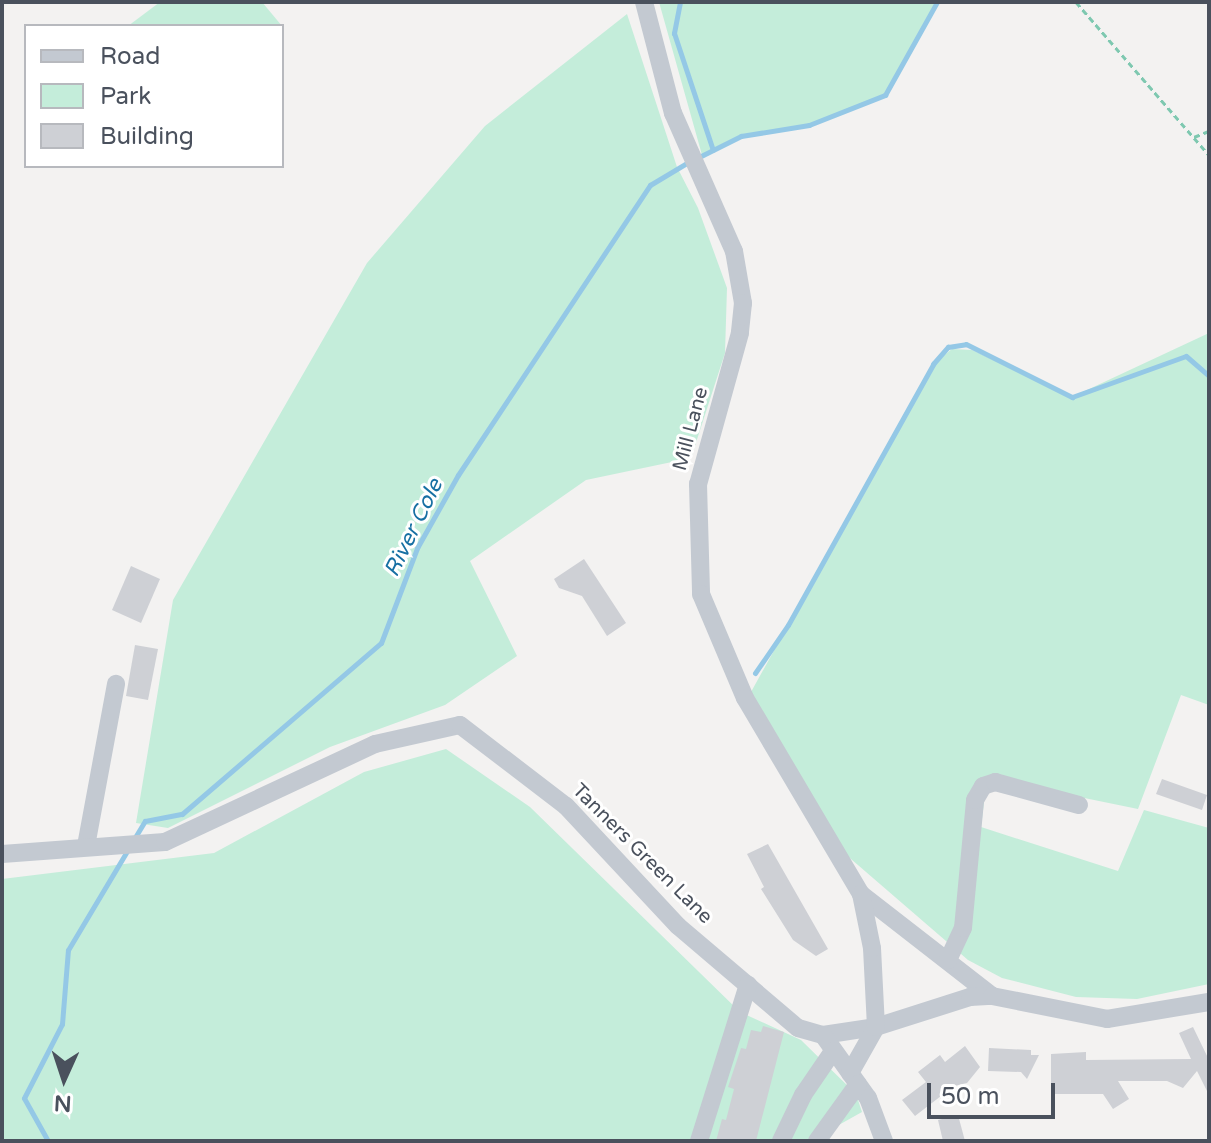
<!DOCTYPE html>
<style>
body{margin:0}
#map{position:relative;width:1211px;height:1143px;overflow:hidden;background:#f3f2f1;font-family:"Varela Round",sans-serif}
div>[style]{position:absolute}
.green>*{inset:0;background:#c4edda}
.stream>*{height:5px;margin:-2.5px;padding:0 2.5px;transform-origin:2.5px;border-radius:2.5px;background:#94c8e6}
.building>*{inset:0;background:#ced0d5}
.path>*{height:3px;margin-top:-1.5px;transform-origin:0;background:repeating-linear-gradient(90deg,#7ec8b0 0 6px,transparent 0 10px)}
.minor>*{height:18px;margin:-9px;padding:0 9px;transform-origin:9px;border-radius:9px;background:#c3c9d1}
span{translate:-50% -50%;white-space:nowrap;text-align:center;line-height:1.15;-webkit-text-stroke:6px #fff;paint-order:stroke}
.street-label{font-size:20px;color:#4a515d}
.water-label{font-size:22px;color:#1770a3;font-style:italic}
.frame{position:absolute;inset:0;border:4px solid #4a515d;pointer-events:none}
.legend{position:absolute;left:24px;top:24px;width:260px;height:144px;box-sizing:border-box;background:#fff;border:2px solid #b7b9be;margin:0;padding:10px 14px;list-style:none;font-size:24px;color:#4a515d}
.legend li{display:flex;align-items:center;gap:16px;height:40px}
.legend b{width:40px;border:2px solid #b7b9be}
.north{position:absolute;left:24px;top:1039px;width:80px;height:80px;-webkit-text-stroke:6px #fff;paint-order:stroke;rotate:183deg;font-size:22px;font-weight:700;line-height:32px;text-align:center;color:#4a515d}
.north::after{content:'';display:block;margin:auto;width:28px;height:36px;background:#4a515d;clip-path:polygon(50% 0,100% 100%,50% 72%,0 100%)}
.scale{position:absolute;left:927px;top:1083px;width:128px;height:36px;box-sizing:border-box;border:4px solid #4a515d;border-top:0;padding-left:10px;font-size:24px;line-height:28px;white-space:nowrap;color:#4a515d;-webkit-text-stroke:6px #fff;paint-order:stroke}
</style>
<div id="map">
<div class="green">
<i style="clip-path:polygon(160px 2px,262px 2px,282px 26px,128px 26px)"></i>
<i style="clip-path:polygon(659px 2px,937px 2px,885px 95px,809px 125px,741px 136px,702px 155px)"></i>
<i style="clip-path:polygon(627px 14px,677px 167px,698px 208px,727px 288px,725px 353px,691px 458px,586px 480px,470px 561px,517px 656px,445px 705px,330px 747px,168px 828px,136px 823px,173px 600px,367px 263px,485px 126px)"></i>
<i style="clip-path:polygon(1209px 333px,1209px 705px,1181px 695px,1138px 809px,987px 778px,981px 827px,1118px 871px,1144px 810px,1209px 828px,1209px 984px,1137px 999px,1076px 997px,1002px 978px,968px 960px,844px 853px,751px 692px,933px 364px,952px 349px,972px 350px,1072px 397px)"></i>
<i style="clip-path:polygon(446px 749px,530px 807px,740px 1012px,801px 1040px,856px 1094px,862px 1112px,828px 1131px,826px 1141px,2px 1141px,2px 879px,214px 853px,364px 772px)"></i>
</div>
<div class="stream">
<i style="left:680px;top:2px;width:32px;rotate:101deg"></i>
<i style="left:674px;top:33px;width:123px;rotate:71.6deg"></i>
<i style="left:699px;top:157px;width:47px;rotate:-26.6deg"></i>
<i style="left:741px;top:136px;width:69px;rotate:-9.2deg"></i>
<i style="left:809px;top:125px;width:82px;rotate:-21.5deg"></i>
<i style="left:885px;top:95px;width:107px;rotate:-60.8deg"></i>
<i style="left:755px;top:673px;width:58px;rotate:-55.5deg"></i>
<i style="left:788px;top:625px;width:299px;rotate:-60.9deg"></i>
<i style="left:933px;top:364px;width:23px;rotate:-49deg"></i>
<i style="left:948px;top:347px;width:18px;rotate:-9deg"></i>
<i style="left:966px;top:344px;width:119px;rotate:26.6deg"></i>
<i style="left:1072px;top:397px;width:121px;rotate:-19.8deg"></i>
<i style="left:1186px;top:356px;width:30px;rotate:41deg"></i>
<i style="left:134px;top:839px;width:21px;rotate:-59deg"></i>
<i style="left:145px;top:821px;width:38px;rotate:-11deg"></i>
<i style="left:182px;top:814px;width:262px;rotate:-40.7deg"></i>
<i style="left:381px;top:643px;width:102px;rotate:-69.2deg"></i>
<i style="left:417px;top:548px;width:84px;rotate:-60.7deg"></i>
<i style="left:458px;top:475px;width:348px;rotate:-56.5deg"></i>
<i style="left:650px;top:185px;width:47px;rotate:-31deg"></i>
<i style="left:48px;top:1141px;width:49px;rotate:-119.2deg"></i>
<i style="left:24px;top:1098px;width:83px;rotate:-62.8deg"></i>
<i style="left:62px;top:1024px;width:74px;rotate:-85.4deg"></i>
<i style="left:68px;top:950px;width:115px;rotate:-59.2deg"></i>
</div>
<div class="building">
<i style="clip-path:polygon(584px 559px,626px 623px,607px 636px,582px 596px,559px 588px,554px 579px)"></i>
<i style="clip-path:polygon(131px 566px,160px 579px,141px 623px,112px 610px)"></i>
<i style="clip-path:polygon(135px 645px,158px 649px,148px 700px,126px 696px)"></i>
<i style="clip-path:polygon(1162px 779px,1207px 795px,1202px 810px,1156px 794px)"></i>
<i style="clip-path:polygon(768px 844px,828px 949px,816px 956px,793px 940px,761px 889px,764px 887px,747px 854px)"></i>
<i style="clip-path:polygon(763px 1026px,784px 1032px,756px 1141px,716px 1141px,722px 1119px,726px 1120px,734px 1089px,728px 1087px,741px 1048px,746px 1049px,751px 1030px,761px 1032px)"></i>
<i style="clip-path:polygon(1193px 1027px,1209px 1060px,1209px 1095px,1197px 1071px,1183px 1088px,1167px 1081px,1118px 1081px,1129px 1099px,1113px 1109px,1103px 1094px,1051px 1094px,1051px 1054px,1086px 1052px,1086px 1060px,1191px 1059px,1179px 1033px)"></i>
<i style="clip-path:polygon(965px 1046px,980px 1067px,967px 1083px,954px 1086px,915px 1116px,902px 1100px,926px 1082px,918px 1072px,940px 1055px,945px 1062px)"></i>
<i style="clip-path:polygon(989px 1048px,1031px 1050px,1031px 1055px,1039px 1055px,1027px 1079px,1021px 1072px,988px 1071px)"></i>
<i style="clip-path:polygon(958px 1115px,965px 1141px,943px 1141px,938px 1120px)"></i>
</div>
<div class="path">
<i style="left:1076px;top:2px;width:203px;rotate:49deg"></i>
<i style="left:1194px;top:137px;width:16px;rotate:-22deg"></i>
</div>
<div class="minor">
<i style="left:644px;top:2px;width:115px;rotate:75.4deg"></i>
<i style="left:673px;top:113px;width:151px;rotate:66.2deg"></i>
<i style="left:734px;top:251px;width:53px;rotate:80.2deg"></i>
<i style="left:743px;top:303px;width:30px;rotate:96deg"></i>
<i style="left:740px;top:333px;width:157px;rotate:105.5deg"></i>
<i style="left:698px;top:484px;width:110px;rotate:88.4deg"></i>
<i style="left:701px;top:594px;width:113px;rotate:67.1deg"></i>
<i style="left:745px;top:698px;width:228px;rotate:59.4deg"></i>
<i style="left:861px;top:894px;width:166px;rotate:37.9deg"></i>
<i style="left:86px;top:846px;width:165px;rotate:-79.5deg"></i>
<i style="left:2px;top:854px;width:163px;rotate:-4.2deg"></i>
<i style="left:165px;top:842px;width:232px;rotate:-25deg"></i>
<i style="left:375px;top:744px;width:87px;rotate:-12.6deg"></i>
<i style="left:460px;top:725px;width:133px;rotate:37.4deg"></i>
<i style="left:566px;top:806px;width:164px;rotate:47deg"></i>
<i style="left:678px;top:926px;width:157px;rotate:40.4deg"></i>
<i style="left:798px;top:1028px;width:26px;rotate:16deg"></i>
<i style="left:823px;top:1035px;width:54px;rotate:-8.6deg"></i>
<i style="left:876px;top:1027px;width:99px;rotate:-17.7deg"></i>
<i style="left:970px;top:997px;width:22px;rotate:-3deg"></i>
<i style="left:992px;top:996px;width:117px;rotate:11.3deg"></i>
<i style="left:1107px;top:1019px;width:103px;rotate:-9.5deg"></i>
<i style="left:948px;top:960px;width:35px;rotate:-65deg"></i>
<i style="left:963px;top:928px;width:129px;rotate:-84.6deg"></i>
<i style="left:975px;top:800px;width:16px;rotate:-60deg"></i>
<i style="left:983px;top:786px;width:13px;rotate:-18deg"></i>
<i style="left:995px;top:782px;width:87px;rotate:15.3deg"></i>
<i style="left:823px;top:1035px;width:77px;rotate:54.5deg"></i>
<i style="left:868px;top:1098px;width:46px;rotate:69.6deg"></i>
<i style="left:850px;top:1073px;width:53px;rotate:-60.5deg"></i>
<i style="left:876px;top:1027px;width:79px;rotate:-92.9deg"></i>
<i style="left:872px;top:948px;width:55px;rotate:-101.5deg"></i>
<i style="left:699px;top:1141px;width:164px;rotate:-72.6deg"></i>
<i style="left:781px;top:1141px;width:51px;rotate:-64.4deg"></i>
<i style="left:803px;top:1095px;width:53px;rotate:-55.7deg"></i>
<i style="left:817px;top:1141px;width:70px;rotate:-54.3deg"></i>
</div>
<div class="street-label">
<span style="left:691px;top:429px;rotate:-75deg">Mill Lane</span>
<span style="left:642px;top:854px;rotate:45deg">Tanners Green Lane</span>
</div>
<div class="water-label">
<span style="left:414px;top:528px;rotate:-64deg">River Cole</span>
</div>
<div class="frame"></div>
<ul class="legend">
<li><b style="height:10px;background:#c3c9d1"></b>Road</li>
<li><b style="height:22px;background:#c4edda"></b>Park</li>
<li><b style="height:22px;background:#ced0d5"></b>Building</li>
</ul>
<div class="north">N</div>
<div class="scale">50 m</div>
</div>
